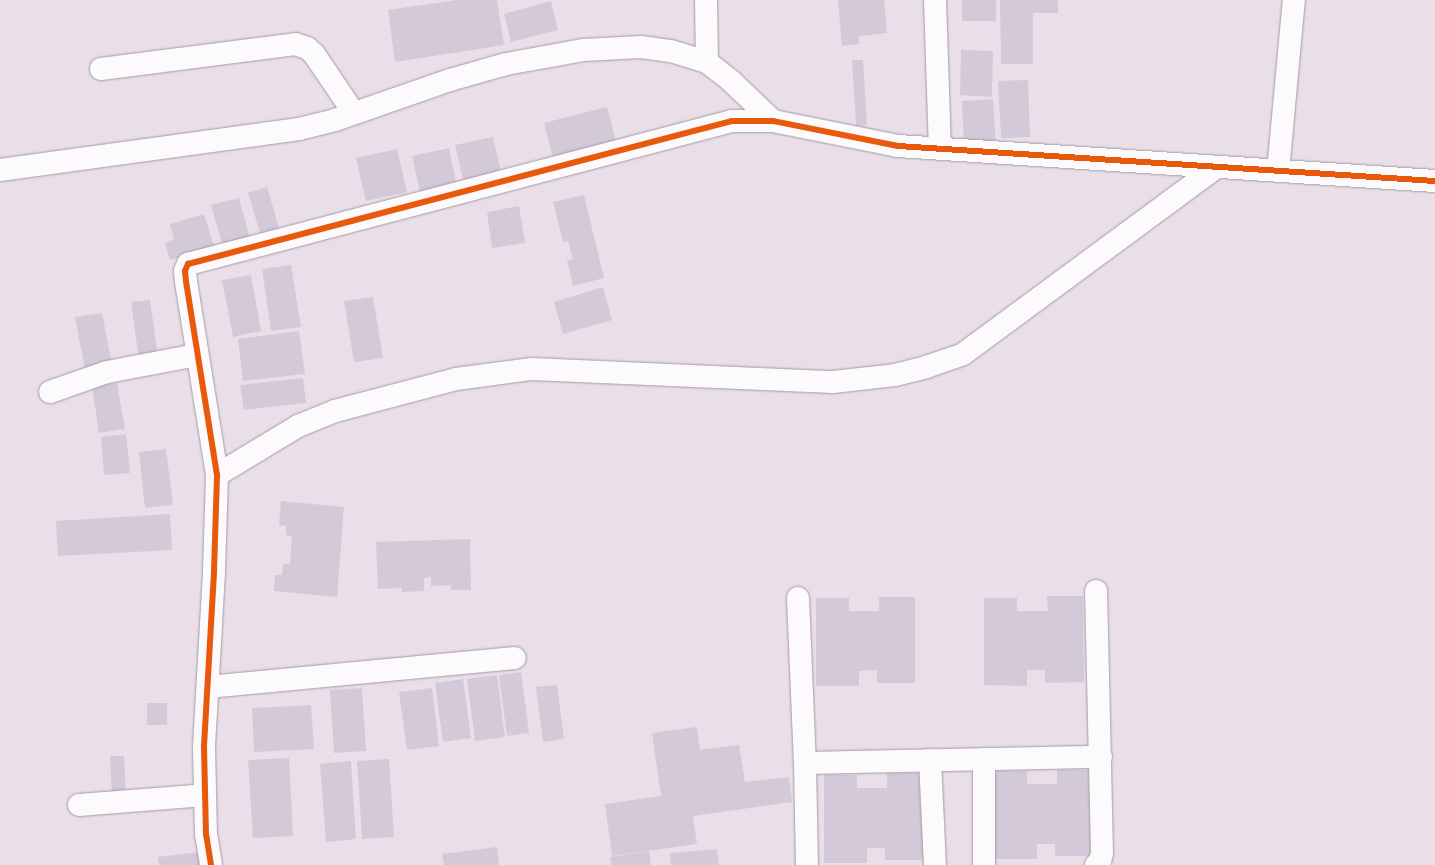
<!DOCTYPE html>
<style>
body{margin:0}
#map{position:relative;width:1435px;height:865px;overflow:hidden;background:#eadfe9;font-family:Helvetica,sans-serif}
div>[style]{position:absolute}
.building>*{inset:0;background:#d3c9d8}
.roads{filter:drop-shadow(0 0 1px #a39ba3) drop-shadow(0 0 1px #a39ba3)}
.minor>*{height:22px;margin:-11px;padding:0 11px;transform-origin:11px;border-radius:11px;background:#fcfafc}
.cycleway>*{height:6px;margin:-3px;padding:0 3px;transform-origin:3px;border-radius:3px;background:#e8590c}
span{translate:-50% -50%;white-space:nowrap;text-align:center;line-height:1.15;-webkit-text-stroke:4px #fce7fa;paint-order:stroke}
</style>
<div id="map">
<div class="building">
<i style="clip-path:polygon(457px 0,497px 0,504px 45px,395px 62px,388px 10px)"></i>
<i style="clip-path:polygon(838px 0,884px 0,887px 33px,859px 36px,859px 44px,842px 46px)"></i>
<i style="clip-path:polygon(962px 0,996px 0,996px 21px,962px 21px)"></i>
<i style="clip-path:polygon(1000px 0,1058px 0,1058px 13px,1033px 13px,1033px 64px,1001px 64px)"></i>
<i style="clip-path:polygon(551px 1px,558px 30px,511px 42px,504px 14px)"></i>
<i style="clip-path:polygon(961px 50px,993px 51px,992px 97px,960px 95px)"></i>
<i style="clip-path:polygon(852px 60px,863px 60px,867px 125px,856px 126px)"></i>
<i style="clip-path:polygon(1028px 80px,1030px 137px,1001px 138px,998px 81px)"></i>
<i style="clip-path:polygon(993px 99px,996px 145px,964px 147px,962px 101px)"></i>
<i style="clip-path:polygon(607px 107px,616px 141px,553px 158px,544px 123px)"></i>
<i style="clip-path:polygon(493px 137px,503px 181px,465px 189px,455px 145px)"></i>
<i style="clip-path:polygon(449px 148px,457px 188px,421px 196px,412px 156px)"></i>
<i style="clip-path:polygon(397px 149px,407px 192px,366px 201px,356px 158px)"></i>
<i style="clip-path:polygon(267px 187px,280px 231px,261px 236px,248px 193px)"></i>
<i style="clip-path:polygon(584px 195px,604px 278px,573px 286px,567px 260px,573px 259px,568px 241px,563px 242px,553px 202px)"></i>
<i style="clip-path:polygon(239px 198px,250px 239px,223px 247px,211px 205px)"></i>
<i style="clip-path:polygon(519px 206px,525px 243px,492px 248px,487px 212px)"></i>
<i style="clip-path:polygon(204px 214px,214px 247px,170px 260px,165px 243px,174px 239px,170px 224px)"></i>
<i style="clip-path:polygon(291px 265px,301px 327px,271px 331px,262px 269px)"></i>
<i style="clip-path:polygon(251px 275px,261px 331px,233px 337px,222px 280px)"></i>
<i style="clip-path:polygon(603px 287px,612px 320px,563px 334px,554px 302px)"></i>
<i style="clip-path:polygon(373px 297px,383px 358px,354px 362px,344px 301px)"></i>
<i style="clip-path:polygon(150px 300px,158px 357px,139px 360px,131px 302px)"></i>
<i style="clip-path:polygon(102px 313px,112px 365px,85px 370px,75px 317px)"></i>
<i style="clip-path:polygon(299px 331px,305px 374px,243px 381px,238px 339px)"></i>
<i style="clip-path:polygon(303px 378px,306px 403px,244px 410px,240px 385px)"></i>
<i style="clip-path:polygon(117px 383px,125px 429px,99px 433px,92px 386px)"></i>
<i style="clip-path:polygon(126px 434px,130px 473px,104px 475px,101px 437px)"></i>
<i style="clip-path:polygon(166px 449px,173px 505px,145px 508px,139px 452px)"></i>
<i style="clip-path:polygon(281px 501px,344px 507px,337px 597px,274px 591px,275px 575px,282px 575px,283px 564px,290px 564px,292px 536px,286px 535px,286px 526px,279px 525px)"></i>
<i style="clip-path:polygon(170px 514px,172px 550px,58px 556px,56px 521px)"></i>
<i style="clip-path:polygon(470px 539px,471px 590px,451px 590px,451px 585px,431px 586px,431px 577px,424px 578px,424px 591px,402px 592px,402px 588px,378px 589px,376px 542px)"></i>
<i style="clip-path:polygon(1047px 596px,1083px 596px,1084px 682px,1045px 683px,1045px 670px,1027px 670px,1027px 686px,984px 685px,984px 598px,1017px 598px,1017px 611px,1048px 611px)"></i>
<i style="clip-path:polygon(879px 597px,915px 597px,915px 683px,877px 683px,877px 670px,859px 671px,859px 686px,816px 686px,816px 598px,849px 598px,849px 611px,879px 611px)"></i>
<i style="clip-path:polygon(521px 672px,529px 733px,507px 736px,499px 675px)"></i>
<i style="clip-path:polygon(497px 675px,505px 737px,475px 741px,467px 679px)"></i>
<i style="clip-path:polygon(463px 679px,471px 738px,443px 742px,435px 683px)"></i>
<i style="clip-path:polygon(557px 685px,564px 739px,543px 742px,536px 687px)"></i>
<i style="clip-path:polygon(362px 688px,366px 751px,334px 753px,330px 690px)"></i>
<i style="clip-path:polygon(432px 688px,439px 746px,407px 750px,399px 692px)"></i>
<i style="clip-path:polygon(147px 703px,167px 703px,167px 725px,147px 725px)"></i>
<i style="clip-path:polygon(311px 705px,314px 749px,254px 752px,252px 708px)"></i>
<i style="clip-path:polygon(697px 727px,700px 750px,739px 745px,745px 782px,789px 777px,792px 802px,693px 816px,697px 844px,612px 856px,605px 804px,661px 796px,652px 733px)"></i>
<i style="clip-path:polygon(110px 756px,124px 756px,126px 797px,112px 797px)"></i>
<i style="clip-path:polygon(289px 758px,293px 836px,253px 838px,248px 760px)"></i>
<i style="clip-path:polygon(389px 759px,394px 837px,362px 839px,357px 761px)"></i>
<i style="clip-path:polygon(351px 761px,356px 839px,326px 842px,320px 764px)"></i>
<i style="clip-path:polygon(1057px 770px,1093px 770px,1093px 856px,1055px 856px,1055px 844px,1037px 844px,1037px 859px,994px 859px,994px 771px,1027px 771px,1027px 784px,1057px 784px)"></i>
<i style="clip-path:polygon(887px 773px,923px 773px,923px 860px,885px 860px,885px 848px,867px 848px,867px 863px,824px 863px,824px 775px,857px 775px,857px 788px,887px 788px)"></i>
<i style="clip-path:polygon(497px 847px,499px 865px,444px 865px,442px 854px)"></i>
<i style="clip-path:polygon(717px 849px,719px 865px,671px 865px,670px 853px)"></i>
<i style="clip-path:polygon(649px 851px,651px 865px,611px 865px,610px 857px)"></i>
<i style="clip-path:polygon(200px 852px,201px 865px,159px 865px,158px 857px)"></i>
</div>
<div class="roads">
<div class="minor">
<i style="left:706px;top:0;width:62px;rotate:89.1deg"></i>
<i style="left:935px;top:0;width:149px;rotate:88.1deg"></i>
<i style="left:101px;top:69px;width:196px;rotate:-7.3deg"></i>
<i style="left:295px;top:44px;width:13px;rotate:18deg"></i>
<i style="left:307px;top:48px;width:9px;rotate:41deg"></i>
<i style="left:314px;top:54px;width:71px;rotate:55.9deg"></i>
<i style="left:0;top:170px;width:302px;rotate:-7.8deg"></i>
<i style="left:299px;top:129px;width:37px;rotate:-14deg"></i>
<i style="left:335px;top:120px;width:122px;rotate:-19.2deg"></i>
<i style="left:450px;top:80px;width:58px;rotate:-15.9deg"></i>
<i style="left:506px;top:64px;width:78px;rotate:-10.3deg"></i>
<i style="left:583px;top:50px;width:58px;rotate:-3deg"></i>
<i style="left:641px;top:47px;width:30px;rotate:8deg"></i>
<i style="left:671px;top:51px;width:38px;rotate:17deg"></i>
<i style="left:707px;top:62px;width:31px;rotate:38deg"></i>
<i style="left:731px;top:81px;width:58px;rotate:43.6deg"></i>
<i style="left:1278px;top:171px;width:172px;rotate:-84.7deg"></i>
<i style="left:50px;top:392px;width:60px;rotate:-19.3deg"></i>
<i style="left:107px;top:372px;width:92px;rotate:-10.7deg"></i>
<i style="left:217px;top:475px;width:95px;rotate:-31.2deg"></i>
<i style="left:298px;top:426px;width:40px;rotate:-22deg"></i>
<i style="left:335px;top:411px;width:125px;rotate:-14.8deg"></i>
<i style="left:456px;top:379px;width:77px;rotate:-7.5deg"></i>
<i style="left:532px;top:369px;width:301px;rotate:2.5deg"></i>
<i style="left:833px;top:382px;width:62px;rotate:-6.4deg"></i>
<i style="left:895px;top:375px;width:32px;rotate:-14deg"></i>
<i style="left:926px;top:367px;width:39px;rotate:-19deg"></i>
<i style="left:963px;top:354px;width:315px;rotate:-36.4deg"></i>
<i style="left:798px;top:598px;width:165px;rotate:87.6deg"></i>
<i style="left:805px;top:763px;width:102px;rotate:88.9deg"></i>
<i style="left:208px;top:687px;width:308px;rotate:-5.4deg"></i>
<i style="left:930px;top:760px;width:105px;rotate:87.3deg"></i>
<i style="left:805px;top:763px;width:296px;rotate:-1.2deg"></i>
<i style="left:79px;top:805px;width:126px;rotate:-4.5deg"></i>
<i style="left:211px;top:865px;width:30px;rotate:-99deg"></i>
<i style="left:206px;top:835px;width:89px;rotate:-91.3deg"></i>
<i style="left:204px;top:746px;width:175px;rotate:-86.7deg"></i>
<i style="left:214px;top:571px;width:96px;rotate:-88.2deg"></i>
<i style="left:217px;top:475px;width:196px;rotate:-99.1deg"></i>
<i style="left:186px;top:281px;width:10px;rotate:-96deg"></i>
<i style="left:185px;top:271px;width:8px;rotate:-67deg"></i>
<i style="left:188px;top:264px;width:562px;rotate:-14.73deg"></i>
<i style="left:732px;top:121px;width:41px"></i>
<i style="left:773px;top:121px;width:127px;rotate:11.3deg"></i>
<i style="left:898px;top:146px;width:538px;rotate:3.73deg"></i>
<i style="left:984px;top:865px;width:106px;rotate:-90deg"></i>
<i style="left:1096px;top:865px;width:6px;rotate:-45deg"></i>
<i style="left:1100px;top:861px;width:8px;rotate:-76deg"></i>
<i style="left:1102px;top:853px;width:262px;rotate:-91.3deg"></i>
</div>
</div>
<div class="cycleway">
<i style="left:211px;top:865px;width:30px;rotate:-99deg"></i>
<i style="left:206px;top:835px;width:89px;rotate:-91.3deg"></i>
<i style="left:204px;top:746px;width:175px;rotate:-86.7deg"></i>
<i style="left:214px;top:571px;width:96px;rotate:-88.2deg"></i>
<i style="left:217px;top:475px;width:196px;rotate:-99.1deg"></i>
<i style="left:186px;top:281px;width:10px;rotate:-96deg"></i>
<i style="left:185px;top:271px;width:8px;rotate:-67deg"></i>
<i style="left:188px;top:264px;width:562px;rotate:-14.73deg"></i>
<i style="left:732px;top:121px;width:41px"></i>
<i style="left:773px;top:121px;width:127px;rotate:11.3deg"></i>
<i style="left:898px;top:146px;width:538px;rotate:3.73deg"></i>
</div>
</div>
